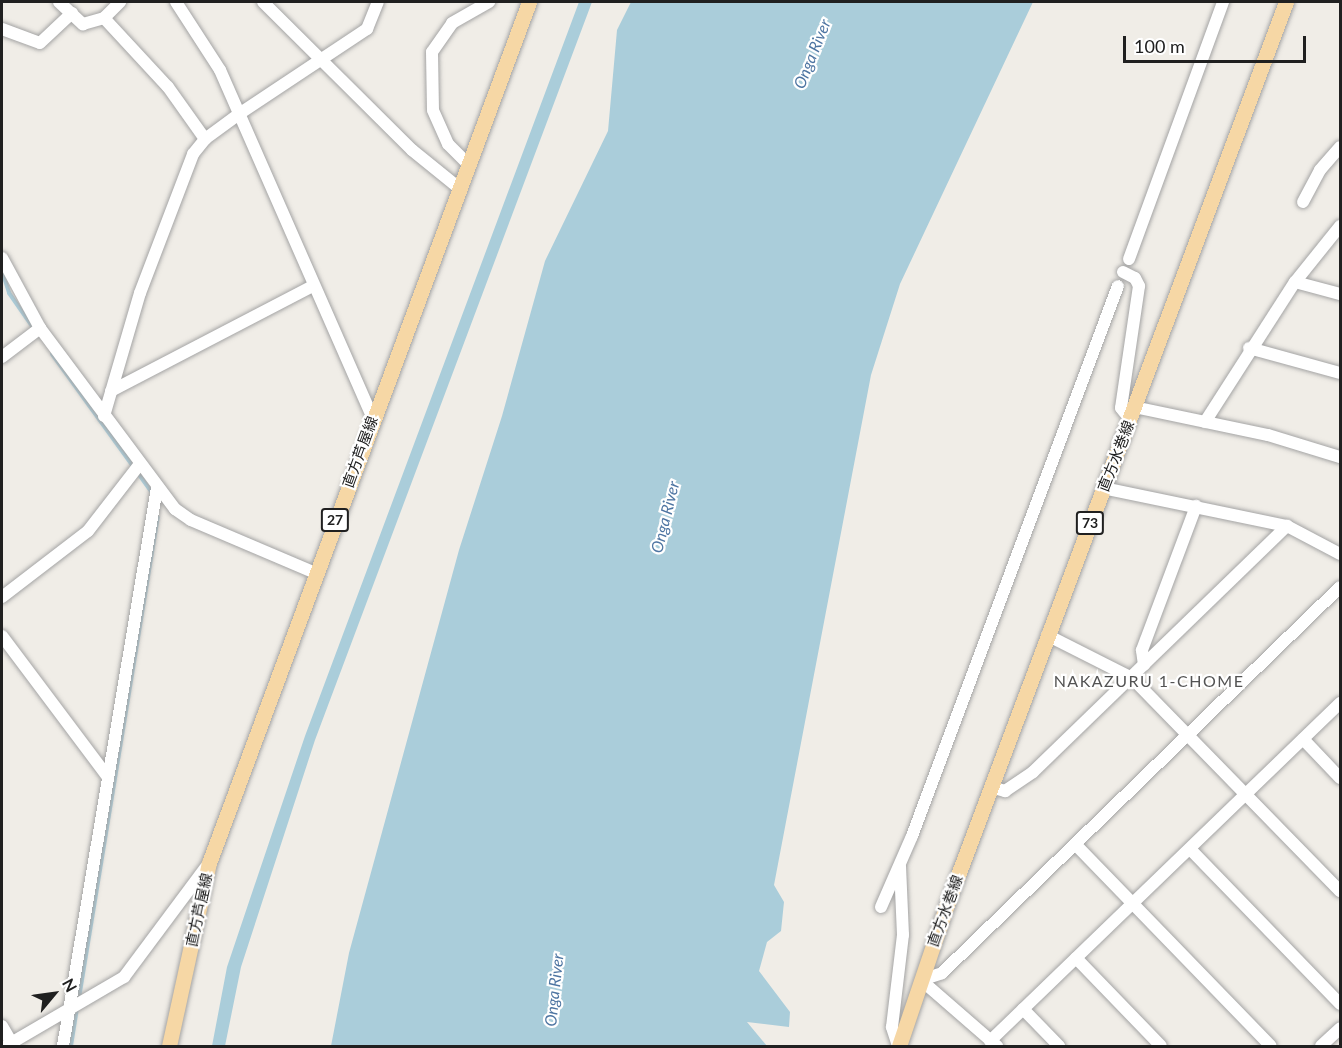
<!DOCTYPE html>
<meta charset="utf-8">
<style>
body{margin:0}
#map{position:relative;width:1342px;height:1048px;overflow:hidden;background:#f0ede7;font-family:Lato,"Noto Sans JP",sans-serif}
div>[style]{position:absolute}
.water>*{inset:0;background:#aacdda}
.stream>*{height:4px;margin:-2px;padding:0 2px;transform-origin:2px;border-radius:2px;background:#aacdda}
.roads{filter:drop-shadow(0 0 2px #a4a4a4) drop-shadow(0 0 2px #a4a4a4)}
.minor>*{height:12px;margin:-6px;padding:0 6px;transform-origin:6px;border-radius:6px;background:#fff}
.major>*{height:15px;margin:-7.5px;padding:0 7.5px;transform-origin:7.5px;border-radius:7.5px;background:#f6d7a5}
span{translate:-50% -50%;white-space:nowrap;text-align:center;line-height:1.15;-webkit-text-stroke:4.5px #fff;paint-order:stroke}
.shield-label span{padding:2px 4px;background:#fff;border:2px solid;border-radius:4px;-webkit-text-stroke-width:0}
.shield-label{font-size:14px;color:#202020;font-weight:700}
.street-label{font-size:15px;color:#202020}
.water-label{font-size:16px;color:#4e75a2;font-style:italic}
.neighbourhood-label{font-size:16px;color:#535353;letter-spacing:1.5px}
.frame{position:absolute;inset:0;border:3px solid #202020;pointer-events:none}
.north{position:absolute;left:24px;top:964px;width:60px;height:60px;-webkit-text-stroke:4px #fff;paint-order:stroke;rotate:61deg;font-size:16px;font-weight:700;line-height:24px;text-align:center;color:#202020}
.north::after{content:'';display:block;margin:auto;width:21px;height:27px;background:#202020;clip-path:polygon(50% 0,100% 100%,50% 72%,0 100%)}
.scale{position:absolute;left:1123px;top:36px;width:183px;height:27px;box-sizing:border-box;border:3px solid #202020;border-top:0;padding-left:8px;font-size:18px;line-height:21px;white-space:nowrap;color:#202020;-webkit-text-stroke:4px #fff;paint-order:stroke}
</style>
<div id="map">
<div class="water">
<i style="clip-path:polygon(579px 2px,592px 2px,315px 740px,241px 967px,225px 1046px,212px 1046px,227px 967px,305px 736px)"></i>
<i style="clip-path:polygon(631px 2px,1033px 2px,900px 284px,871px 375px,774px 885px,784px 902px,781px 931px,767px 942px,759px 971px,790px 1012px,789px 1027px,747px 1022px,767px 1046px,331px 1046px,349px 953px,459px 550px,502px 416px,545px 261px,608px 131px,617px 30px)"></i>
</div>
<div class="stream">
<i style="left:2px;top:271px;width:23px;rotate:72deg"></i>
<i style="left:9px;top:293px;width:44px;rotate:55.2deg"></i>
<i style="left:52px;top:354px;width:173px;rotate:54.2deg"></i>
<i style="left:79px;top:998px;width:487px;rotate:-80.7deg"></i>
<i style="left:71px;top:1046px;width:37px;rotate:-81deg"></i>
</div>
<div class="roads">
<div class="minor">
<i style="left:59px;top:2px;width:33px;rotate:43deg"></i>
<i style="left:83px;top:24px;width:22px;rotate:-16deg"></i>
<i style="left:104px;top:18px;width:23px;rotate:-45deg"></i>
<i style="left:176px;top:2px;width:81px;rotate:57.1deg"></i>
<i style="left:220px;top:70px;width:379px;rotate:66.3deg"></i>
<i style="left:263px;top:2px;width:210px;rotate:44.8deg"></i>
<i style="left:412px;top:150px;width:60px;rotate:39deg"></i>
<i style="left:104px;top:18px;width:94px;rotate:47.2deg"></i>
<i style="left:168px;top:87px;width:64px;rotate:54.6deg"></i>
<i style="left:2px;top:29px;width:40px;rotate:20.2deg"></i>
<i style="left:40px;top:43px;width:44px;rotate:-43.2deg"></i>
<i style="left:468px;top:164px;width:28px;rotate:-135deg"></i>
<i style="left:448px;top:144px;width:37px;rotate:-114deg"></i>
<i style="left:433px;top:110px;width:58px;rotate:-91deg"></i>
<i style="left:432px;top:52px;width:35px;rotate:-55deg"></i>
<i style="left:452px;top:23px;width:43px;rotate:-29.6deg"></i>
<i style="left:1303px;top:202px;width:36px;rotate:-62deg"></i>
<i style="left:1320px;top:170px;width:30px;rotate:-49deg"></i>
<i style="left:2px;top:258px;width:80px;rotate:61.5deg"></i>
<i style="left:40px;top:328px;width:226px;rotate:53.3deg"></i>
<i style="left:175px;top:509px;width:19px;rotate:35deg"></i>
<i style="left:191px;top:520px;width:135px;rotate:23.1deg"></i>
<i style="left:1129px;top:259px;width:274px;rotate:-69.9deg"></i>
<i style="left:1123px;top:272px;width:13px;rotate:27deg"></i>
<i style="left:1135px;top:278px;width:9px;rotate:63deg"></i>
<i style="left:1139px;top:286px;width:123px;rotate:98.4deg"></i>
<i style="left:1121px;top:408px;width:14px;rotate:51deg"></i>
<i style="left:1295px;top:282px;width:47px;rotate:14.9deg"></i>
<i style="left:1249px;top:348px;width:94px;rotate:15.4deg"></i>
<i style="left:2px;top:357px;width:48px;rotate:-37.3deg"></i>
<i style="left:111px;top:391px;width:228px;rotate:-27.5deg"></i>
<i style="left:1134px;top:407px;width:137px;rotate:11.8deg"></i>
<i style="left:1268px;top:435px;width:75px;rotate:17deg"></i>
<i style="left:104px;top:416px;width:128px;rotate:-73.7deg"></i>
<i style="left:140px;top:293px;width:149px;rotate:-69.1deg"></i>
<i style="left:193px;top:154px;width:19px;rotate:-51deg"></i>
<i style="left:205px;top:139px;width:42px;rotate:-36.3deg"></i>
<i style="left:239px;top:114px;width:154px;rotate:-33.6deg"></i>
<i style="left:367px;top:29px;width:29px;rotate:-68deg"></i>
<i style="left:1205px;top:422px;width:166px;rotate:-57.3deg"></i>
<i style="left:1295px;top:282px;width:72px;rotate:-51.2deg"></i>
<i style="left:1103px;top:488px;width:188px;rotate:11.7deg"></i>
<i style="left:1287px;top:526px;width:60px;rotate:27.8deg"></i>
<i style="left:2px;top:597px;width:108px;rotate:-37.5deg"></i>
<i style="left:88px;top:531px;width:83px;rotate:-52.3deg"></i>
<i style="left:1047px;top:635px;width:95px;rotate:26.8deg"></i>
<i style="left:1132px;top:678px;width:298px;rotate:45.7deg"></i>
<i style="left:2px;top:636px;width:176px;rotate:53.1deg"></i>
<i style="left:1144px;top:665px;width:15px;rotate:-98deg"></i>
<i style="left:1142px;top:650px;width:154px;rotate:-69.4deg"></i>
<i style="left:1303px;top:739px;width:54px;rotate:46.5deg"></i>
<i style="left:991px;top:787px;width:15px;rotate:16deg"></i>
<i style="left:1005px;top:791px;width:34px;rotate:-34deg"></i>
<i style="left:1033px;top:772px;width:354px;rotate:-44.1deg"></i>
<i style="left:1075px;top:844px;width:281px;rotate:45.9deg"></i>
<i style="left:1190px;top:849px;width:216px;rotate:45.9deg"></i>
<i style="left:881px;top:907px;width:77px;rotate:-66.4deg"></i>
<i style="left:912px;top:836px;width:587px;rotate:-69.47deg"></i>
<i style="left:1076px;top:958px;width:122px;rotate:46deg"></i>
<i style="left:921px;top:980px;width:22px;rotate:-18deg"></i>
<i style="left:942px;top:973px;width:554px;rotate:-44.12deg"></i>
<i style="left:921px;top:980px;width:101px;rotate:41deg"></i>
<i style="left:1023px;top:1009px;width:52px;rotate:45.8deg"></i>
<i style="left:2px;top:1026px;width:20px;rotate:60deg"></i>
<i style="left:990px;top:1041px;width:487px;rotate:-44deg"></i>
<i style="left:6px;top:1046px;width:137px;rotate:-30.3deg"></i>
<i style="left:124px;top:977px;width:142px;rotate:-53.3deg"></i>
<i style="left:63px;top:1046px;width:566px;rotate:-80.44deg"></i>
<i style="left:898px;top:1046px;width:20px;rotate:-108deg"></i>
<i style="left:892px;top:1027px;width:93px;rotate:-83.2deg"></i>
<i style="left:903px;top:935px;width:69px;rotate:-92.5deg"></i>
<i style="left:1321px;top:1046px;width:26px;rotate:-43deg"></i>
</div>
<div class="major">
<i style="left:169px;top:1046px;width:187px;rotate:-77.7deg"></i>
<i style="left:209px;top:863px;width:919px;rotate:-69.61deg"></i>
<i style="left:899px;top:1046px;width:147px;rotate:-71.3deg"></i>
<i style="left:946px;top:907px;width:967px;rotate:-69.41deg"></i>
</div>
</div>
<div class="shield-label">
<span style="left:335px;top:520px">27</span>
<span style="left:1090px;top:523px">73</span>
</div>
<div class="street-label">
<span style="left:360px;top:452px;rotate:-70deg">直方芦屋線</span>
<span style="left:1116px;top:456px;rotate:-69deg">直方水巻線</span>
<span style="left:199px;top:910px;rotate:-78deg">直方芦屋線</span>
<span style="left:945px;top:911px;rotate:-70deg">直方水巻線</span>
</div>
<div class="water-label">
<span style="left:812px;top:54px;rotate:-68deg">Onga River</span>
<span style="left:665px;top:517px;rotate:-76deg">Onga River</span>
<span style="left:554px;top:990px;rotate:-84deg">Onga River</span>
</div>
<div class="neighbourhood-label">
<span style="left:1149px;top:681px">NAKAZURU 1-CHOME</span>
</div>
<div class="frame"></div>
<div class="north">N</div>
<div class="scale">100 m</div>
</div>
